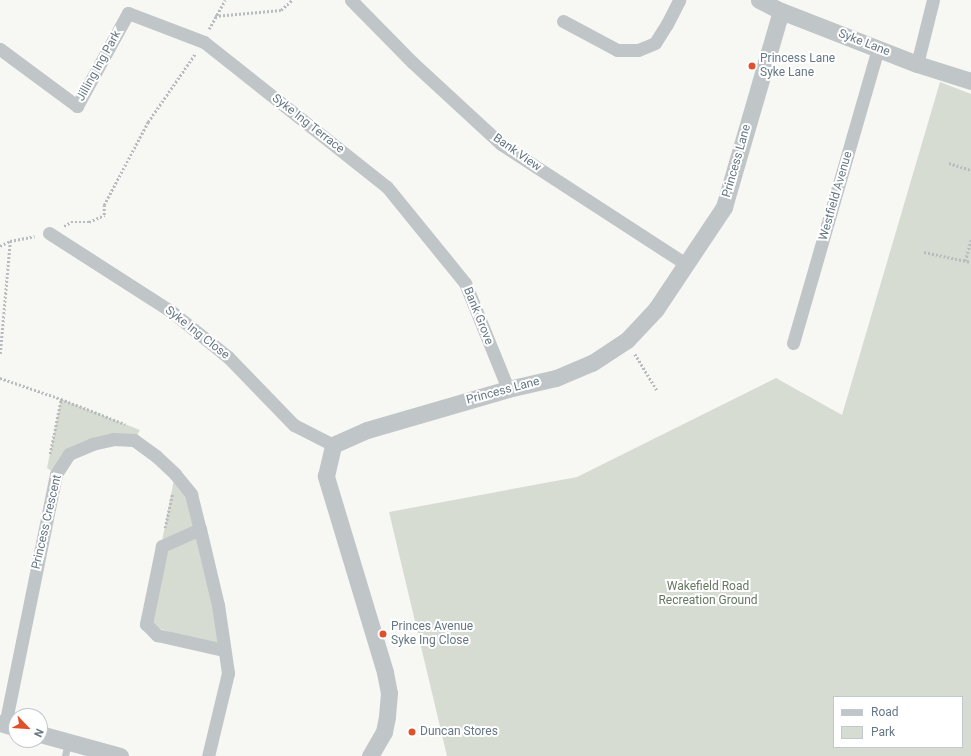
<!DOCTYPE html>
<style>
body{margin:0}
#map{position:relative;width:971px;height:756px;overflow:hidden;background:#f7f7f4;font-family:Roboto,sans-serif}
div>[style]{position:absolute}
.green>*{inset:0;background:#d7dcd3}
.path>*{height:2.5px;margin-top:-1.25px;transform-origin:0;background:repeating-linear-gradient(90deg,#b8bcbf 0 2px,transparent 0 4px)}
.service>*{height:7px;margin:-3.5px;padding:0 3.5px;transform-origin:3.5px;border-radius:3.5px;background:#c0c5c8}
.minor>*{height:13px;margin:-6.5px;padding:0 6.5px;transform-origin:6.5px;border-radius:6.5px;background:#c0c5c8}
.tertiary>*{height:17px;margin:-8.5px;padding:0 8.5px;transform-origin:8.5px;border-radius:8.5px;background:#c0c5c8}
.dots>*{width:11px;height:11px;translate:-50% -50%;box-sizing:border-box;border:2px solid #fff;border-radius:50%}
span{translate:-50% -50%;white-space:nowrap;text-align:center;line-height:1.15;-webkit-text-stroke:4px #fff;paint-order:stroke}
.street-label{font-size:12px;color:#667885}
.poi-label{font-size:12px;color:#667885}
.left{translate:0 -50%;text-align:left}
.park-label{font-size:12px;color:#667761}
.legend{position:absolute;left:833px;top:696px;width:130px;height:52px;box-sizing:border-box;background:#fff;border:1px solid #c2c9ce;margin:0;padding:5px 7px;list-style:none;font-size:12px;color:#667885}
.legend li{display:flex;align-items:center;gap:8px;height:20px}
.legend b{width:20px;border:1px solid #c2c9ce}
.north{position:absolute;left:8px;top:708px;width:40px;height:40px;box-sizing:border-box;background:#fff;border:1px solid #c2c9ce;border-radius:50%;rotate:115deg;font-size:11px;font-weight:700;line-height:16px;text-align:center;color:#667885}
.north::after{content:'';display:block;margin:auto;width:14px;height:18px;background:#e0502b;clip-path:polygon(50% 0,100% 100%,50% 72%,0 100%)}
</style>
<div id="map">
<div class="green">
<i style="clip-path:polygon(evenodd,940px 82px,971px 94px,971px 756px,447px 756px,389px 512px,577px 477px,776px 378px,842px 415px,940px 82px,834px 697px,962px 697px,962px 747px,834px 747px,834px 697px)"></i>
<i style="clip-path:polygon(61px 399px,140px 430px,134px 440px,69px 454px,56px 474px,47px 468px)"></i>
<i style="clip-path:polygon(175px 474px,191px 494px,224px 650px,146px 624px)"></i>
</div>
<div class="path">
<i style="left:215px;top:16px;width:66px;rotate:-5.2deg"></i>
<i style="left:281px;top:10px;width:15px;rotate:-42deg"></i>
<i style="left:209px;top:29px;width:33px;rotate:-61deg"></i>
<i style="left:949px;top:163px;width:23px;rotate:18deg"></i>
<i style="left:64px;top:226px;width:8px;rotate:-30deg"></i>
<i style="left:71px;top:222px;width:18px"></i>
<i style="left:89px;top:222px;width:17px;rotate:-25deg"></i>
<i style="left:104px;top:215px;width:10px;rotate:-90deg"></i>
<i style="left:104px;top:205px;width:94px;rotate:-62.1deg"></i>
<i style="left:148px;top:122px;width:83px;rotate:-55.3deg"></i>
<i style="left:0;top:246px;width:11px;rotate:-27deg"></i>
<i style="left:924px;top:252px;width:48px;rotate:12deg"></i>
<i style="left:965px;top:261px;width:22px;rotate:-74deg"></i>
<i style="left:0;top:354px;width:113px;rotate:-84.9deg"></i>
<i style="left:10px;top:241px;width:25px;rotate:-11deg"></i>
<i style="left:635px;top:354px;width:42px;rotate:58.6deg"></i>
<i style="left:0;top:378px;width:65px;rotate:19deg"></i>
<i style="left:50px;top:454px;width:56px;rotate:-78.7deg"></i>
<i style="left:61px;top:399px;width:69px;rotate:21.3deg"></i>
<i style="left:165px;top:528px;width:35px;rotate:-78deg"></i>
</div>
<div class="service">
<i style="left:65px;top:756px;width:14px;rotate:-78deg"></i>
</div>
<div class="minor">
<i style="left:351px;top:0;width:87px;rotate:45.5deg"></i>
<i style="left:412px;top:62px;width:121px;rotate:42.7deg"></i>
<i style="left:501px;top:144px;width:221px;rotate:33deg"></i>
<i style="left:563px;top:21px;width:61px;rotate:28.2deg"></i>
<i style="left:617px;top:50px;width:21px"></i>
<i style="left:638px;top:50px;width:18px;rotate:-22deg"></i>
<i style="left:655px;top:43px;width:22px;rotate:-58deg"></i>
<i style="left:667px;top:24px;width:27px;rotate:-63deg"></i>
<i style="left:0;top:49px;width:96px;rotate:36.5deg"></i>
<i style="left:77px;top:106px;width:106px;rotate:-61.3deg"></i>
<i style="left:128px;top:13px;width:81px;rotate:20.9deg"></i>
<i style="left:204px;top:42px;width:233px;rotate:38.4deg"></i>
<i style="left:387px;top:187px;width:124px;rotate:50.9deg"></i>
<i style="left:465px;top:283px;width:114px;rotate:67.9deg"></i>
<i style="left:917px;top:64px;width:66px;rotate:-76deg"></i>
<i style="left:49px;top:233px;width:146px;rotate:32.7deg"></i>
<i style="left:172px;top:312px;width:72px;rotate:38.8deg"></i>
<i style="left:228px;top:357px;width:95px;rotate:45.9deg"></i>
<i style="left:294px;top:425px;width:44px;rotate:27.1deg"></i>
<i style="left:793px;top:343px;width:306px;rotate:-73.9deg"></i>
<i style="left:200px;top:529px;width:42px;rotate:155.9deg"></i>
<i style="left:162px;top:546px;width:80px;rotate:101.6deg"></i>
<i style="left:146px;top:624px;width:16px;rotate:45deg"></i>
<i style="left:157px;top:635px;width:69px;rotate:12.6deg"></i>
<i style="left:5px;top:725px;width:256px;rotate:-78.5deg"></i>
<i style="left:56px;top:474px;width:24px;rotate:-57deg"></i>
<i style="left:69px;top:454px;width:25px;rotate:-23deg"></i>
<i style="left:92px;top:444px;width:22px;rotate:-13deg"></i>
<i style="left:113px;top:439px;width:21px;rotate:3deg"></i>
<i style="left:134px;top:440px;width:27px;rotate:36deg"></i>
<i style="left:156px;top:456px;width:26px;rotate:43deg"></i>
<i style="left:175px;top:474px;width:26px;rotate:51deg"></i>
<i style="left:191px;top:494px;width:36px;rotate:76deg"></i>
<i style="left:200px;top:529px;width:78px;rotate:76.7deg"></i>
<i style="left:218px;top:605px;width:69px;rotate:81.6deg"></i>
<i style="left:228px;top:673px;width:85px;rotate:103.5deg"></i>
</div>
<div class="tertiary">
<i style="left:759px;top:0;width:25px;rotate:27deg"></i>
<i style="left:781px;top:11px;width:146px;rotate:21.3deg"></i>
<i style="left:917px;top:64px;width:57px;rotate:17.5deg"></i>
<i style="left:0;top:723px;width:17px;rotate:17deg"></i>
<i style="left:40px;top:734px;width:83px;rotate:15.4deg"></i>
<i style="left:370px;top:756px;width:28px;rotate:-60deg"></i>
<i style="left:384px;top:732px;width:16px;rotate:-79deg"></i>
<i style="left:387px;top:716px;width:23px;rotate:-85deg"></i>
<i style="left:389px;top:693px;width:21px;rotate:-101deg"></i>
<i style="left:385px;top:672px;width:205px;rotate:-106.8deg"></i>
<i style="left:326px;top:476px;width:32px;rotate:-77deg"></i>
<i style="left:333px;top:445px;width:37px;rotate:-24deg"></i>
<i style="left:367px;top:430px;width:147px;rotate:-16.2deg"></i>
<i style="left:508px;top:389px;width:49px;rotate:-12.9deg"></i>
<i style="left:556px;top:378px;width:39px;rotate:-23deg"></i>
<i style="left:592px;top:363px;width:42px;rotate:-33.3deg"></i>
<i style="left:627px;top:340px;width:42px;rotate:-46.9deg"></i>
<i style="left:656px;top:309px;width:123px;rotate:-56.3deg"></i>
<i style="left:724px;top:207px;width:204px;rotate:-73.8deg"></i>
</div>
<div class="dots">
<i style="left:752px;top:66px;background:#e0502b"></i>
<i style="left:383px;top:634px;background:#e0502b"></i>
<i style="left:412px;top:732px;background:#e0502b"></i>
</div>
<div class="street-label">
<span style="left:864px;top:43px;rotate:21deg">Syke Lane</span>
<span style="left:99px;top:66px;rotate:-61deg">Jilling Ing Park</span>
<span style="left:308px;top:124px;rotate:38deg">Syke Ing Terrace</span>
<span style="left:517px;top:153px;rotate:35deg">Bank View</span>
<span style="left:737px;top:161px;rotate:-74deg">Princess Lane</span>
<span style="left:836px;top:196px;rotate:-74deg">Westfield Avenue</span>
<span style="left:478px;top:316px;rotate:68deg">Bank Grove</span>
<span style="left:197px;top:333px;rotate:38deg">Syke Ing Close</span>
<span style="left:503px;top:391px;rotate:-15deg">Princess Lane</span>
<span style="left:47px;top:522px;rotate:-77deg">Princess Crescent</span>
</div>
<div class="poi-label">
<span class="left" style="left:760px;top:66px">Princess Lane<br>Syke Lane</span>
<span class="left" style="left:391px;top:634px">Princes Avenue<br>Syke Ing Close</span>
<span class="left" style="left:420px;top:732px">Duncan Stores</span>
</div>
<div class="park-label">
<span style="left:708px;top:594px">Wakefield Road<br>Recreation Ground</span>
</div>
<ul class="legend">
<li><b style="height:5px;background:#c0c5c8"></b>Road</li>
<li><b style="height:11px;background:#d7dcd3"></b>Park</li>
</ul>
<div class="north">N</div>
</div>
